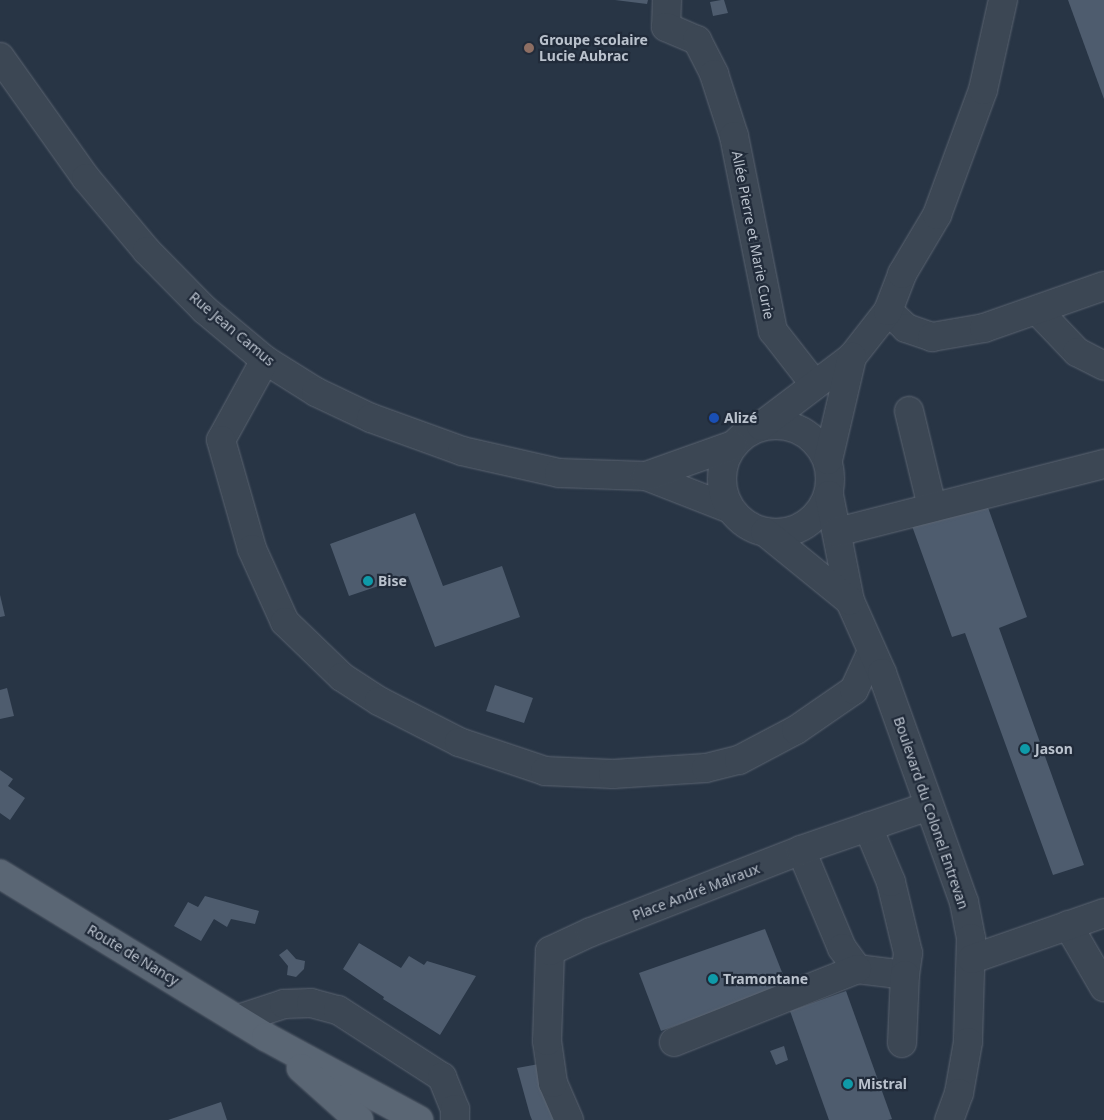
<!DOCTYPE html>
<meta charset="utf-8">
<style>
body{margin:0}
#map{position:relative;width:1104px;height:1120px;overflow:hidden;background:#283545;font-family:"Noto Sans",sans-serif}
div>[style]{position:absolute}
.building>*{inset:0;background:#4e5c6e}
.roads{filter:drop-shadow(0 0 1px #5b6471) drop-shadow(0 0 1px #5b6471)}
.minor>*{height:28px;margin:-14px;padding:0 14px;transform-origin:14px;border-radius:14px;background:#3c4754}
.minor>.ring{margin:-14px;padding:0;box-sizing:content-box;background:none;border:28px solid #3c4754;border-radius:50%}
.major>*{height:28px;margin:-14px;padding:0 14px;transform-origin:14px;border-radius:14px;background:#5a6674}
.dots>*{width:14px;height:14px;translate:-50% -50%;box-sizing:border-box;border:2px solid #212b3a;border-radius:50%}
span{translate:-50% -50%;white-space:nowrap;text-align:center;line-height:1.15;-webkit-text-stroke:4.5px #212b3a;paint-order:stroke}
.poi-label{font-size:14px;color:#bac2cd;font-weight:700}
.left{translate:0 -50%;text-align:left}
.street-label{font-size:14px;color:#bac2cd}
</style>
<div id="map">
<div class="building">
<i style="clip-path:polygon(615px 0,648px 0,647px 4px)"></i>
<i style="clip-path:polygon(721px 0,724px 0,728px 13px,713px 16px,710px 2px)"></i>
<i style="clip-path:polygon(1068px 0,1104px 0,1104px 99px)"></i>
<i style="clip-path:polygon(985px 499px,1027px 617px,999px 628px,1084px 865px,1053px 875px,965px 633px,952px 637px,912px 526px)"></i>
<i style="clip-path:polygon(415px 513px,443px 586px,502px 566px,520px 617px,435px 647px,408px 576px,349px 596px,330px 544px)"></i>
<i style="clip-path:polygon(0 595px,5px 616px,0 617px)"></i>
<i style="clip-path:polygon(495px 685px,533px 698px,524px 723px,486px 711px)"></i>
<i style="clip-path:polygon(7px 688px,14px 716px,0 719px,0 690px)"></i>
<i style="clip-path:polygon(0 770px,13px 779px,8px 786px,25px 798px,10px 820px,0 813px)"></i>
<i style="clip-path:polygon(205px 896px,259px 911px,255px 924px,231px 919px,227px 927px,214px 919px,201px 941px,174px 926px,188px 902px,198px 907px)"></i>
<i style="clip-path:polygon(765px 929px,787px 985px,661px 1031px,639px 973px)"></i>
<i style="clip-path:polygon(359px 943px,401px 968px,409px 956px,424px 965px,427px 961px,476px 976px,440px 1035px,383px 999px,384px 997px,343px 969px)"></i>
<i style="clip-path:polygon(287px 949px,296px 959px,305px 961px,304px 969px,296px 977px,287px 975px,288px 966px,279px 955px)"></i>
<i style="clip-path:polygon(846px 991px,892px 1119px,888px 1120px,829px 1120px,790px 1011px)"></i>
<i style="clip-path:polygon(784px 1046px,788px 1060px,776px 1065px,770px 1051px)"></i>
<i style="clip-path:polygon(539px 1064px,557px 1120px,532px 1120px,530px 1115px,517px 1068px)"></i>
<i style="clip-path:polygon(221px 1102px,227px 1120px,168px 1120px)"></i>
</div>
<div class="roads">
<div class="minor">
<i style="left:667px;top:0;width:27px;rotate:92deg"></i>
<i style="left:666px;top:27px;width:34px;rotate:23deg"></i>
<i style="left:697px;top:40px;width:38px;rotate:63deg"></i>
<i style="left:714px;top:74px;width:65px;rotate:72.1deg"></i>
<i style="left:734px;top:136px;width:199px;rotate:78.7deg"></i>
<i style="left:773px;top:331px;width:68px;rotate:52.1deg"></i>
<i style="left:0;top:57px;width:148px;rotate:54.6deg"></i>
<i style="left:86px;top:178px;width:95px;rotate:50.1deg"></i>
<i style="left:147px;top:251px;width:83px;rotate:45.5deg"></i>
<i style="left:205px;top:310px;width:78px;rotate:39.8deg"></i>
<i style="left:265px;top:360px;width:60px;rotate:32.1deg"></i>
<i style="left:316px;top:392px;width:61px;rotate:25.3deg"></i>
<i style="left:371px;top:418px;width:97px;rotate:19.9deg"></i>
<i style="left:462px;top:451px;width:99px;rotate:12.8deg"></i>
<i style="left:559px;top:473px;width:87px;rotate:2deg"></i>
<i style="left:646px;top:476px;width:90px;rotate:21.4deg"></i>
<i style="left:1037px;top:310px;width:58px;rotate:46.4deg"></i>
<i style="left:1077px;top:352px;width:30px;rotate:27deg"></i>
<i style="left:888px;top:311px;width:25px;rotate:43deg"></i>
<i style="left:906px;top:328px;width:28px;rotate:19deg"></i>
<i style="left:932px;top:337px;width:53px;rotate:-9.8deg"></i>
<i style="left:984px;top:328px;width:127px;rotate:-19.3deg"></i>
<i style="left:265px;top:360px;width:91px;rotate:118.8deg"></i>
<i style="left:221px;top:440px;width:113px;rotate:74.1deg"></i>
<i style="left:252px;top:549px;width:80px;rotate:65.7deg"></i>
<i style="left:285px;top:622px;width:79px;rotate:44deg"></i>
<i style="left:342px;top:677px;width:44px;rotate:33deg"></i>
<i style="left:379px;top:701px;width:90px;rotate:27.1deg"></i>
<i style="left:459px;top:742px;width:91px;rotate:18.6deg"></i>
<i style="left:545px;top:771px;width:68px;rotate:2.5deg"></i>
<i style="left:613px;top:774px;width:93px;rotate:-3.7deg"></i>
<i style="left:706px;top:768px;width:34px;rotate:-14deg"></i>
<i style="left:739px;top:760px;width:64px;rotate:-27.8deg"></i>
<i style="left:796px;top:730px;width:70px;rotate:-34.6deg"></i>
<i style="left:854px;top:690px;width:41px;rotate:-65.3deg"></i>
<i style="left:909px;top:411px;width:99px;rotate:76.5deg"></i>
<i class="ring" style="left:722px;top:425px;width:80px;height:80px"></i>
<i style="left:761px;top:426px;width:114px;rotate:-37.2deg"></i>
<i style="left:852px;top:357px;width:58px;rotate:-52deg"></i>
<i style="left:888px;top:311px;width:40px;rotate:-69deg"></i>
<i style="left:902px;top:274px;width:69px;rotate:-59.3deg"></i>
<i style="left:937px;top:215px;width:133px;rotate:-69.8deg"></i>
<i style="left:983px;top:90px;width:92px;rotate:-77.5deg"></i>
<i style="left:828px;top:460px;width:106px;rotate:-76.9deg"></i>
<i style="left:646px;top:476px;width:92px;rotate:-19.6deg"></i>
<i style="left:829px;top:495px;width:108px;rotate:78.8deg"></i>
<i style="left:850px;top:601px;width:79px;rotate:66deg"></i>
<i style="left:882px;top:673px;width:243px;rotate:70.3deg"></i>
<i style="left:964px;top:902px;width:37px;rotate:79deg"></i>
<i style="left:971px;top:938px;width:104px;rotate:91.7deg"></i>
<i style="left:968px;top:1042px;width:52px;rotate:100deg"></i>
<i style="left:959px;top:1093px;width:29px;rotate:110deg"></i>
<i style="left:765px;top:532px;width:109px;rotate:39.1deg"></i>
<i style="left:837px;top:532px;width:276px;rotate:-14.3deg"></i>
<i style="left:801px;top:850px;width:106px;rotate:67.3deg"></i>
<i style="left:842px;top:948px;width:26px;rotate:54deg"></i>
<i style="left:857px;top:969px;width:48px;rotate:7.1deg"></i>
<i style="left:905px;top:975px;width:22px;rotate:-82deg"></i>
<i style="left:908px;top:953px;width:73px;rotate:-103.5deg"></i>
<i style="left:891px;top:882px;width:60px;rotate:-112.7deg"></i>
<i style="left:1068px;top:925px;width:72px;rotate:59.9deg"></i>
<i style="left:972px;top:959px;width:140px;rotate:-19.2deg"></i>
<i style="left:238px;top:1019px;width:48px;rotate:-18.1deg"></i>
<i style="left:284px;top:1004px;width:27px;rotate:-2deg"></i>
<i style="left:311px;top:1003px;width:28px;rotate:15deg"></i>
<i style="left:338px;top:1010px;width:124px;rotate:32.8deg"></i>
<i style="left:442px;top:1077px;width:35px;rotate:68deg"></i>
<i style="left:455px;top:1109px;width:11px;rotate:90deg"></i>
<i style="left:674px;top:1042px;width:197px;rotate:-21.7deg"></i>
<i style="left:902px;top:1043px;width:68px;rotate:-87.5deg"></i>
<i style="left:569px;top:1120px;width:40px;rotate:-113.4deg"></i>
<i style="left:553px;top:1083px;width:42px;rotate:-98.1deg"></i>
<i style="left:547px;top:1041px;width:90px;rotate:-88.1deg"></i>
<i style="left:550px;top:951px;width:45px;rotate:-24.9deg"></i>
<i style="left:591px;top:932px;width:225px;rotate:-21.3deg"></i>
<i style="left:801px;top:850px;width:135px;rotate:-19deg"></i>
</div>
<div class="major">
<i style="left:0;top:874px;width:312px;rotate:31.5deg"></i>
<i style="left:266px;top:1037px;width:174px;rotate:28.5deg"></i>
<i style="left:301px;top:1068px;width:78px;rotate:41.9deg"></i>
</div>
</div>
<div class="dots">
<i style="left:529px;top:48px;background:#8d6e63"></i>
<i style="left:714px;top:418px;background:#1a4fb4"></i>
<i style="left:368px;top:581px;background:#0f9aa8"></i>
<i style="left:1025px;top:749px;background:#0f9aa8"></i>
<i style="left:713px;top:979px;background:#0f9aa8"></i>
<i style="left:848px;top:1084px;background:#0f9aa8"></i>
</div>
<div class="poi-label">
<span class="left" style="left:539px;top:48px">Groupe scolaire<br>Lucie Aubrac</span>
<span class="left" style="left:724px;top:418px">Alizé</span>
<span class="left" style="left:378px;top:581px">Bise</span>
<span class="left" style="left:1035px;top:749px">Jason</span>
<span class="left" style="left:723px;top:979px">Tramontane</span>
<span class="left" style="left:858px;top:1084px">Mistral</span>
</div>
<div class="street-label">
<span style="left:753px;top:235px;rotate:79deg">Allée Pierre et Marie Curie</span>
<span style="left:232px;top:329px;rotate:40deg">Rue Jean Camus</span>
<span style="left:931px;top:813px;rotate:71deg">Boulevard du Colonel Entrevan</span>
<span style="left:696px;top:892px;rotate:-21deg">Place André Malraux</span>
<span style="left:133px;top:955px;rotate:31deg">Route de Nancy</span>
</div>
</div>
